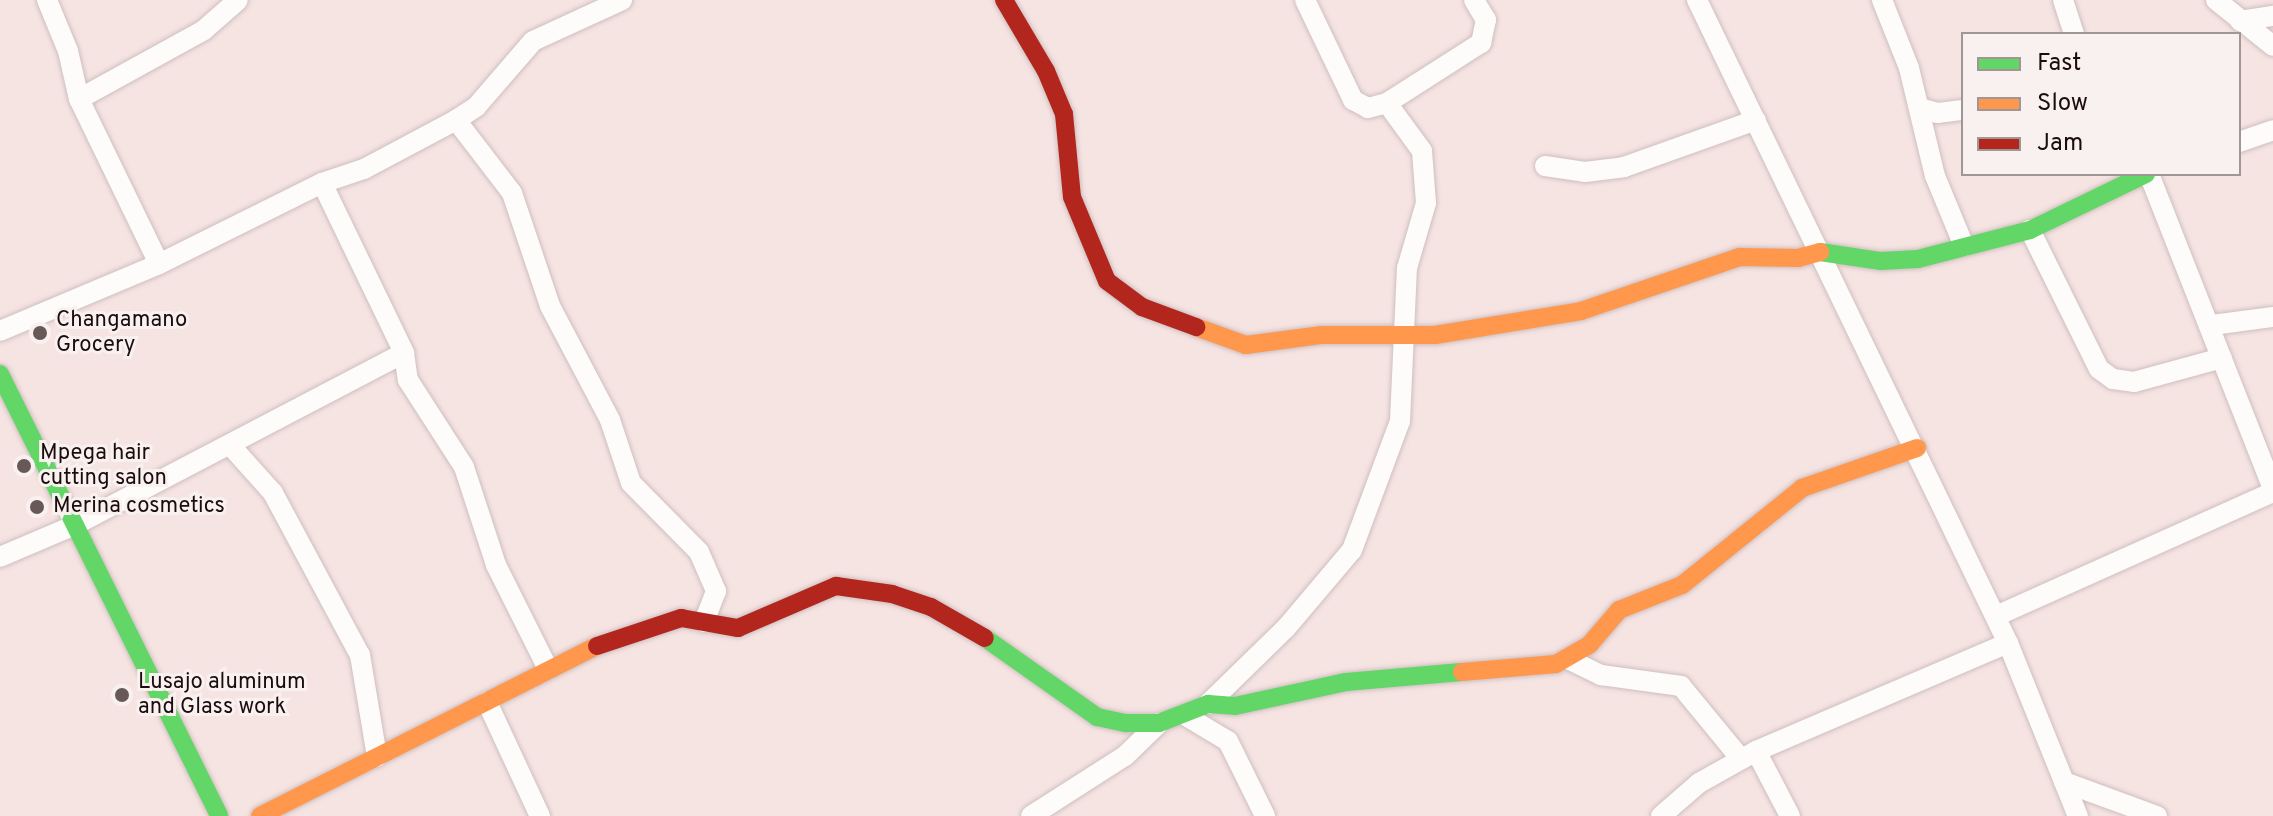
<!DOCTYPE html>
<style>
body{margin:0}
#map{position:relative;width:2273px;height:816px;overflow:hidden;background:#f6e4e3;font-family:Overpass,sans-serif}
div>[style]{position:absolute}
.roads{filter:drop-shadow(0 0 2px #cebfbe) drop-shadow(0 0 2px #cebfbe)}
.street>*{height:20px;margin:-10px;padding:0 10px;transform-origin:10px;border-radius:10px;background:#fefbfb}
.fast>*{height:18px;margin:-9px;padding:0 9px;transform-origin:9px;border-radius:9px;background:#63d668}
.slow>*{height:18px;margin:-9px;padding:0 9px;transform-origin:9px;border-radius:9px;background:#ff974d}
.jam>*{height:18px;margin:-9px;padding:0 9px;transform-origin:9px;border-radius:9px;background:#b3261e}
.dots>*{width:22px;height:22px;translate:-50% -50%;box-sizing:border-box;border:4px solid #f9f1f0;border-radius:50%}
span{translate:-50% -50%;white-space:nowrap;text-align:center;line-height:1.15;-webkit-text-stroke:6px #f9f1f0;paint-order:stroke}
.poi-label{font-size:22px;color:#1b0d0d}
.left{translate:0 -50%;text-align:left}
.legend{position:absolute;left:1961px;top:32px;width:280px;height:144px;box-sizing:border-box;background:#f9f1f0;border:2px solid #a09695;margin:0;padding:10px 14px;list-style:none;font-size:24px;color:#1b0d0d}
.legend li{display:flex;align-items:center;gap:16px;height:40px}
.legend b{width:40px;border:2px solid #a09695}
</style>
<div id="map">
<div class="roads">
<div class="street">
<i style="left:47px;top:0;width:55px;rotate:67.6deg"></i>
<i style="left:68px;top:51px;width:49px;rotate:77.1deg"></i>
<i style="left:79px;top:99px;width:183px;rotate:64.1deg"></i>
<i style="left:1697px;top:0;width:714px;rotate:64.19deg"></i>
<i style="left:2008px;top:643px;width:187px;rotate:68deg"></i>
<i style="left:1882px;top:0;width:73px;rotate:68.3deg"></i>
<i style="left:1909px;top:68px;width:111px;rotate:76.5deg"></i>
<i style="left:1935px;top:176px;width:76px;rotate:67.5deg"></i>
<i style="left:2063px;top:0;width:36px;rotate:72deg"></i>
<i style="left:2216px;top:0;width:73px;rotate:38.9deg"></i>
<i style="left:2240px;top:21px;width:33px;rotate:-9deg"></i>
<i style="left:79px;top:99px;width:143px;rotate:-28.9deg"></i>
<i style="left:204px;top:30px;width:45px;rotate:-41.4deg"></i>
<i style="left:1387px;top:103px;width:112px;rotate:-32.6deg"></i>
<i style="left:1481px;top:43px;width:24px;rotate:-78deg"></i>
<i style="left:1486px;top:20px;width:23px;rotate:-121deg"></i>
<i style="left:1920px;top:108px;width:18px;rotate:16deg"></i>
<i style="left:1937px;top:113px;width:26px;rotate:-7deg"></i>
<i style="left:456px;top:120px;width:92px;rotate:52.5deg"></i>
<i style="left:512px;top:193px;width:119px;rotate:71.4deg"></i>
<i style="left:550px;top:306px;width:129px;rotate:62.2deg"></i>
<i style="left:610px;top:420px;width:66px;rotate:71.6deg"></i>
<i style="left:631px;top:483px;width:97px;rotate:45.4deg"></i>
<i style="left:699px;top:552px;width:43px;rotate:66.4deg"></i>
<i style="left:716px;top:591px;width:33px;rotate:111deg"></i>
<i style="left:2239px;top:142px;width:36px;rotate:-19deg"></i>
<i style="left:1545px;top:166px;width:40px;rotate:8.5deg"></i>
<i style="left:1585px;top:172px;width:39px;rotate:-7deg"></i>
<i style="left:1624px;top:167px;width:140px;rotate:-19.6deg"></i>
<i style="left:2149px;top:174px;width:339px;rotate:68.5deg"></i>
<i style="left:322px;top:183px;width:189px;rotate:64.2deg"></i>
<i style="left:404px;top:353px;width:27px;rotate:82deg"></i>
<i style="left:408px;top:380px;width:103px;rotate:57.2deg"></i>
<i style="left:464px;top:467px;width:103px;rotate:71.9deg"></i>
<i style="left:496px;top:565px;width:114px;rotate:63.4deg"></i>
<i style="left:2030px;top:230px;width:155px;rotate:63.6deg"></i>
<i style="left:2099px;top:369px;width:17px;rotate:36deg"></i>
<i style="left:2113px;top:379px;width:21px;rotate:8deg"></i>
<i style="left:2134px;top:382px;width:91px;rotate:-15.3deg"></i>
<i style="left:2212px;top:325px;width:62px;rotate:-7.5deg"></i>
<i style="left:0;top:331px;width:173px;rotate:-22.8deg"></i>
<i style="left:159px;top:264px;width:182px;rotate:-26.4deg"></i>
<i style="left:322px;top:183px;width:44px;rotate:-18.4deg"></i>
<i style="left:364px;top:169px;width:104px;rotate:-28deg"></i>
<i style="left:456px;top:120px;width:24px;rotate:-33deg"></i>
<i style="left:476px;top:107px;width:87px;rotate:-49.2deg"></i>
<i style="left:533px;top:41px;width:98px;rotate:-24.7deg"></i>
<i style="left:231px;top:446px;width:63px;rotate:48.2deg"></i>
<i style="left:273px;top:493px;width:184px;rotate:61.8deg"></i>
<i style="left:360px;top:655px;width:103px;rotate:80.5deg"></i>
<i style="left:0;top:557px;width:82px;rotate:-23.1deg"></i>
<i style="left:75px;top:525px;width:371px;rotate:-27.6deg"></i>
<i style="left:1996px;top:616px;width:303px;rotate:-24.1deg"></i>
<i style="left:1568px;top:659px;width:37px;rotate:26deg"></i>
<i style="left:1601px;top:675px;width:81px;rotate:7.8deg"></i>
<i style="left:1681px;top:686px;width:94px;rotate:50.6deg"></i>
<i style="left:487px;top:702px;width:126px;rotate:65.1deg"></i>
<i style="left:1208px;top:704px;width:109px;rotate:-44.3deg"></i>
<i style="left:1286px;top:628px;width:102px;rotate:-49.8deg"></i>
<i style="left:1352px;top:550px;width:138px;rotate:-69.6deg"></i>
<i style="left:1400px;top:421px;width:153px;rotate:-87.4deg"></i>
<i style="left:1407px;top:268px;width:68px;rotate:-73.7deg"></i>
<i style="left:1426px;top:203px;width:52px;rotate:-94.4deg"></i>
<i style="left:1422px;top:151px;width:59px;rotate:-126.1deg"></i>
<i style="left:1387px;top:103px;width:20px;rotate:165deg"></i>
<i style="left:1368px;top:108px;width:17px;rotate:-152deg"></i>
<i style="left:1353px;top:100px;width:111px;rotate:-115.6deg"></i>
<i style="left:1186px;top:716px;width:49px;rotate:30.8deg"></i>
<i style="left:1228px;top:741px;width:84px;rotate:63.7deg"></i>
<i style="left:1756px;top:751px;width:73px;rotate:62.4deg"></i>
<i style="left:2064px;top:782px;width:99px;rotate:20.1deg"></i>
<i style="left:1031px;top:816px;width:112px;rotate:-32.6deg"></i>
<i style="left:1125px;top:756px;width:47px;rotate:-44.1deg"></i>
<i style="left:1661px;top:816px;width:50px;rotate:-41deg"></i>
<i style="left:1699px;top:783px;width:65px;rotate:-29.3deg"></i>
<i style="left:1756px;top:751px;width:274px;rotate:-23.2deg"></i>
</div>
<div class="fast">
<i style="left:1820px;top:252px;width:62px;rotate:8.4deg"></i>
<i style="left:1881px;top:261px;width:37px;rotate:-3deg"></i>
<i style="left:1918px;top:259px;width:116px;rotate:-14.5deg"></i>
<i style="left:2030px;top:230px;width:129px;rotate:-25.8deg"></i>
<i style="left:0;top:374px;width:493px;rotate:63.6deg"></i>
<i style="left:985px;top:638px;width:137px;rotate:35.2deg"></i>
<i style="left:1097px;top:717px;width:30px;rotate:12deg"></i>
<i style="left:1126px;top:723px;width:33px"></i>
<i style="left:1159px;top:723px;width:53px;rotate:-21.2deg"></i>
<i style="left:1208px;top:704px;width:27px;rotate:4deg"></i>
<i style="left:1235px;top:706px;width:114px;rotate:-12.2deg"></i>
<i style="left:1346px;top:682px;width:116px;rotate:-4.9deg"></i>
</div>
<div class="slow">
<i style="left:1196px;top:327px;width:53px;rotate:19.8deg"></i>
<i style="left:1246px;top:345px;width:77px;rotate:-7.5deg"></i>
<i style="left:1322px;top:335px;width:113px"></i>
<i style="left:1435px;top:335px;width:148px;rotate:-9.3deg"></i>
<i style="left:1581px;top:311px;width:168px;rotate:-18.8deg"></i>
<i style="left:1740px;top:257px;width:58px;rotate:1deg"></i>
<i style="left:1798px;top:258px;width:23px;rotate:-15deg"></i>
<i style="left:1462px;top:672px;width:94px;rotate:-4.9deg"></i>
<i style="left:1556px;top:664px;width:39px;rotate:-30deg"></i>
<i style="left:1590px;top:644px;width:45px;rotate:-49.5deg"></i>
<i style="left:1619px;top:610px;width:68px;rotate:-21.6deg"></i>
<i style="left:1682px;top:585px;width:154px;rotate:-38.9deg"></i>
<i style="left:1802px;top:488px;width:122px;rotate:-19.2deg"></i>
<i style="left:260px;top:816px;width:377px;rotate:-26.8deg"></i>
</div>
<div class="jam">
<i style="left:1004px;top:0;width:82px;rotate:59.4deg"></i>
<i style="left:1046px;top:71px;width:47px;rotate:67.3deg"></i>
<i style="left:1064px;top:114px;width:83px;rotate:84.5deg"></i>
<i style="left:1072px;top:197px;width:91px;rotate:67.4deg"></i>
<i style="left:1107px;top:281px;width:44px;rotate:36.6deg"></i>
<i style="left:1142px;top:307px;width:58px;rotate:20.3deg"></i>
<i style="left:597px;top:646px;width:89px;rotate:-18.4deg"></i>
<i style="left:681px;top:618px;width:58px;rotate:10deg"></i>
<i style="left:738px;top:628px;width:107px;rotate:-23.2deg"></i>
<i style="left:836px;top:586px;width:57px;rotate:8.1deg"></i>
<i style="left:892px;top:594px;width:41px;rotate:18.4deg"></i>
<i style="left:931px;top:607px;width:62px;rotate:29.9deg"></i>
</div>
</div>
<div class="dots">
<i style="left:40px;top:333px;background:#685858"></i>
<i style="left:24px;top:466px;background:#685858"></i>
<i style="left:37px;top:507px;background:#685858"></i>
<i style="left:122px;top:695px;background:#685858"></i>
</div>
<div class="poi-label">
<span class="left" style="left:56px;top:333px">Changamano<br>Grocery</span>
<span class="left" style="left:40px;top:466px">Mpega hair<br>cutting salon</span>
<span class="left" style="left:53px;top:507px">Merina cosmetics</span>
<span class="left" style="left:138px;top:695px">Lusajo aluminum<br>and Glass work</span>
</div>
<ul class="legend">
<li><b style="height:10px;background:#63d668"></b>Fast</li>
<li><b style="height:10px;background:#ff974d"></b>Slow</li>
<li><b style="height:10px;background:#b3261e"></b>Jam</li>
</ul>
</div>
